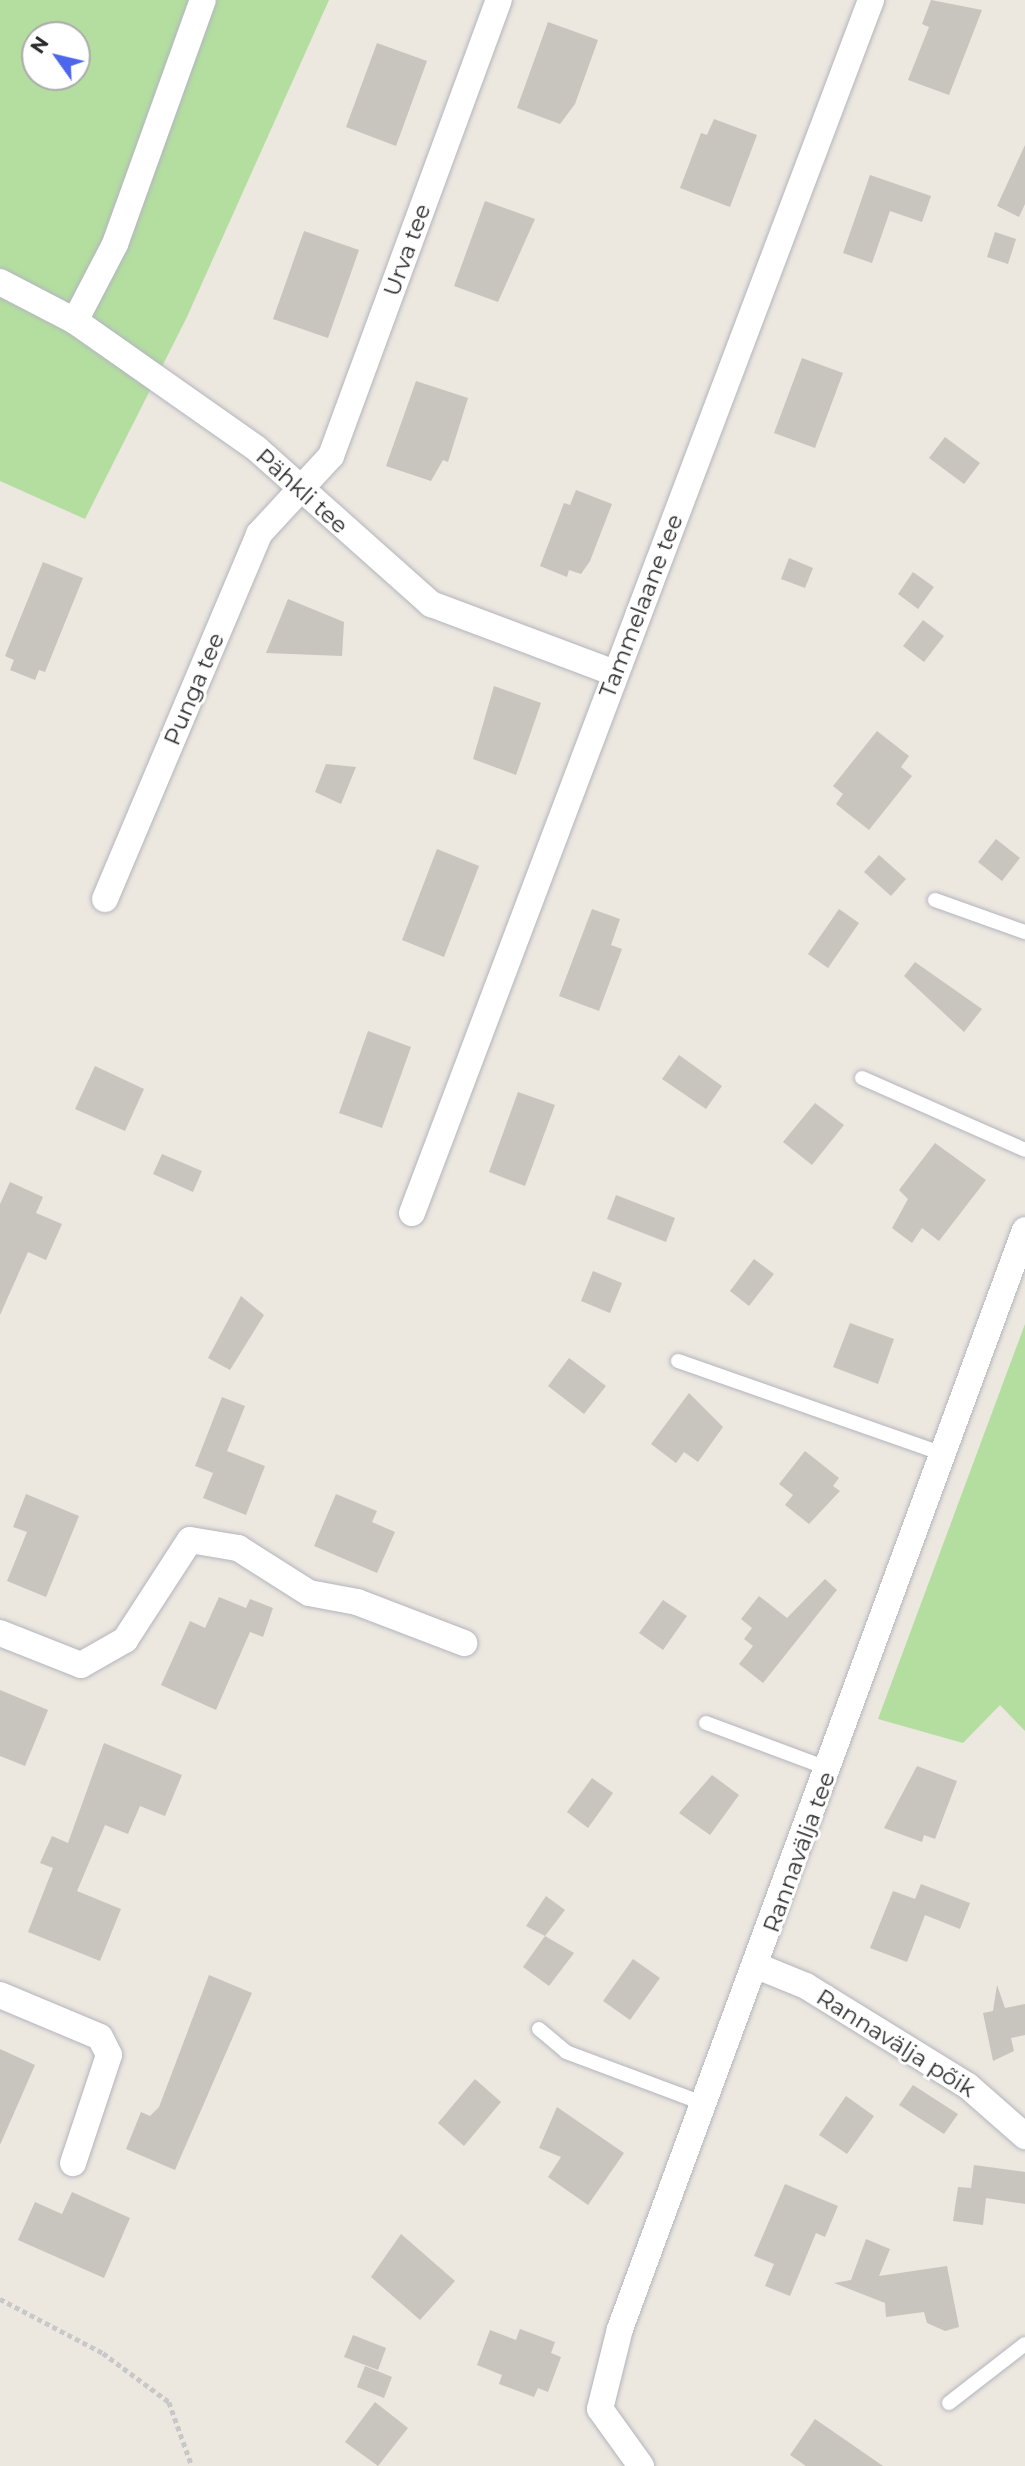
<!DOCTYPE html>
<meta charset="utf-8">
<style>
body{margin:0}
#map{position:relative;width:1025px;height:2466px;overflow:hidden;background:#ece7df;font-family:Montserrat,sans-serif}
div>[style]{position:absolute}
.green>*{inset:0;background:#b4dea0}
.building>*{inset:0;background:#c8c5be}
.path>*{height:4.5px;margin-top:-2.25px;transform-origin:0;background:repeating-linear-gradient(90deg,#c8c8c8 0 5px,transparent 0 8.5px)}
.roads{filter:drop-shadow(0 0 2px #b3b5be) drop-shadow(0 0 2px #b3b5be)}
.service>*{height:14px;margin:-7px;padding:0 7px;transform-origin:7px;border-radius:7px;background:#fff}
.minor>*{height:26px;margin:-13px;padding:0 13px;transform-origin:13px;border-radius:13px;background:#fff}
span{translate:-50% -50%;white-space:nowrap;text-align:center;line-height:1.15;-webkit-text-stroke:6px #fff;paint-order:stroke}
.street-label{font-size:23px;color:#2c2c2c}
.north{position:absolute;left:21px;top:21px;width:70px;height:70px;box-sizing:border-box;background:#fff;border:2px solid #ababab;border-radius:50%;rotate:304deg;font-size:19px;font-weight:700;line-height:28px;text-align:center;color:#2c2c2c}
.north::after{content:'';display:block;margin:auto;width:24px;height:32px;background:#4d66ec;clip-path:polygon(50% 0,100% 100%,50% 72%,0 100%)}
</style>
<div id="map">
<div class="green">
<i style="clip-path:polygon(evenodd,0 0,329px 0,186px 319px,85px 519px,0 481px,0 0,35px 35px,77px 35px,77px 77px,35px 77px,35px 35px)"></i>
<i style="clip-path:polygon(1025px 1324px,1025px 1731px,1000px 1705px,963px 1743px,878px 1719px)"></i>
</div>
<div class="building">
<i style="clip-path:polygon(931px 0,982px 10px,949px 95px,908px 80px,929px 27px,922px 24px)"></i>
<i style="clip-path:polygon(548px 22px,598px 40px,575px 104px,560px 124px,517px 108px)"></i>
<i style="clip-path:polygon(377px 43px,427px 61px,396px 146px,346px 127px)"></i>
<i style="clip-path:polygon(714px 119px,757px 135px,730px 207px,680px 188px,701px 133px,707px 135px)"></i>
<i style="clip-path:polygon(1025px 145px,1025px 204px,1019px 217px,997px 206px)"></i>
<i style="clip-path:polygon(870px 175px,931px 196px,922px 222px,890px 211px,872px 263px,843px 253px)"></i>
<i style="clip-path:polygon(485px 201px,535px 219px,498px 302px,454px 286px)"></i>
<i style="clip-path:polygon(304px 231px,359px 250px,328px 338px,273px 319px)"></i>
<i style="clip-path:polygon(995px 232px,1016px 239px,1008px 264px,987px 257px)"></i>
<i style="clip-path:polygon(802px 358px,843px 373px,815px 448px,774px 433px)"></i>
<i style="clip-path:polygon(416px 381px,468px 398px,448px 462px,443px 460px,431px 481px,386px 466px)"></i>
<i style="clip-path:polygon(945px 437px,980px 463px,964px 484px,929px 458px)"></i>
<i style="clip-path:polygon(576px 490px,612px 504px,590px 561px,581px 574px,569px 570px,567px 577px,540px 566px,564px 503px,570px 505px)"></i>
<i style="clip-path:polygon(789px 558px,813px 568px,805px 588px,781px 579px)"></i>
<i style="clip-path:polygon(43px 562px,83px 578px,45px 672px,39px 670px,35px 680px,10px 670px,14px 660px,5px 656px)"></i>
<i style="clip-path:polygon(913px 572px,934px 587px,918px 609px,898px 594px)"></i>
<i style="clip-path:polygon(288px 599px,344px 622px,342px 656px,266px 653px)"></i>
<i style="clip-path:polygon(923px 620px,944px 636px,924px 662px,903px 646px)"></i>
<i style="clip-path:polygon(494px 686px,541px 703px,516px 775px,473px 759px)"></i>
<i style="clip-path:polygon(877px 731px,909px 756px,901px 767px,912px 776px,869px 830px,836px 804px,843px 794px,833px 786px)"></i>
<i style="clip-path:polygon(326px 764px,356px 767px,341px 804px,315px 792px)"></i>
<i style="clip-path:polygon(996px 839px,1020px 858px,1002px 881px,978px 862px)"></i>
<i style="clip-path:polygon(437px 849px,479px 866px,444px 957px,402px 940px)"></i>
<i style="clip-path:polygon(879px 855px,906px 879px,891px 896px,864px 872px)"></i>
<i style="clip-path:polygon(592px 909px,620px 919px,611px 945px,622px 949px,599px 1011px,559px 996px)"></i>
<i style="clip-path:polygon(839px 909px,859px 923px,828px 968px,808px 954px)"></i>
<i style="clip-path:polygon(915px 962px,982px 1009px,964px 1032px,904px 976px)"></i>
<i style="clip-path:polygon(368px 1031px,411px 1047px,382px 1128px,339px 1113px)"></i>
<i style="clip-path:polygon(679px 1055px,722px 1086px,706px 1109px,662px 1079px)"></i>
<i style="clip-path:polygon(95px 1066px,144px 1089px,125px 1131px,75px 1109px)"></i>
<i style="clip-path:polygon(518px 1092px,555px 1105px,525px 1186px,489px 1172px)"></i>
<i style="clip-path:polygon(815px 1103px,844px 1125px,812px 1165px,783px 1142px)"></i>
<i style="clip-path:polygon(935px 1143px,986px 1180px,939px 1241px,922px 1228px,912px 1243px,892px 1228px,908px 1199px,899px 1190px)"></i>
<i style="clip-path:polygon(162px 1154px,202px 1171px,193px 1192px,153px 1174px)"></i>
<i style="clip-path:polygon(10px 1182px,43px 1197px,36px 1213px,62px 1224px,46px 1260px,28px 1252px,0 1315px,0 1204px)"></i>
<i style="clip-path:polygon(616px 1195px,675px 1218px,666px 1242px,607px 1219px)"></i>
<i style="clip-path:polygon(754px 1259px,774px 1274px,749px 1306px,730px 1291px)"></i>
<i style="clip-path:polygon(593px 1271px,622px 1283px,610px 1313px,581px 1301px)"></i>
<i style="clip-path:polygon(241px 1296px,264px 1315px,230px 1370px,208px 1358px)"></i>
<i style="clip-path:polygon(850px 1323px,894px 1339px,878px 1384px,833px 1367px)"></i>
<i style="clip-path:polygon(569px 1358px,606px 1386px,584px 1414px,548px 1386px)"></i>
<i style="clip-path:polygon(689px 1393px,723px 1427px,698px 1462px,684px 1452px,676px 1463px,651px 1444px)"></i>
<i style="clip-path:polygon(222px 1397px,245px 1406px,227px 1451px,265px 1466px,246px 1515px,203px 1498px,213px 1473px,195px 1466px)"></i>
<i style="clip-path:polygon(805px 1451px,839px 1478px,833px 1486px,840px 1491px,809px 1524px,785px 1505px,793px 1495px,779px 1484px)"></i>
<i style="clip-path:polygon(26px 1494px,79px 1516px,46px 1597px,7px 1581px,27px 1532px,13px 1527px)"></i>
<i style="clip-path:polygon(336px 1494px,377px 1511px,372px 1522px,395px 1532px,377px 1573px,314px 1546px)"></i>
<i style="clip-path:polygon(825px 1579px,837px 1590px,763px 1683px,739px 1664px,753px 1646px,744px 1639px,752px 1628px,741px 1619px,759px 1596px,787px 1618px)"></i>
<i style="clip-path:polygon(219px 1597px,246px 1608px,250px 1599px,273px 1608px,263px 1637px,250px 1632px,216px 1710px,161px 1685px,190px 1621px,205px 1628px)"></i>
<i style="clip-path:polygon(663px 1600px,687px 1616px,663px 1650px,639px 1633px)"></i>
<i style="clip-path:polygon(0 1690px,48px 1710px,25px 1766px,0 1756px)"></i>
<i style="clip-path:polygon(104px 1743px,182px 1775px,165px 1816px,140px 1806px,128px 1834px,105px 1825px,77px 1891px,121px 1909px,100px 1961px,28px 1932px,53px 1868px,40px 1863px,52px 1836px,68px 1843px)"></i>
<i style="clip-path:polygon(917px 1766px,957px 1781px,935px 1839px,924px 1835px,922px 1842px,884px 1828px)"></i>
<i style="clip-path:polygon(712px 1775px,739px 1795px,710px 1835px,679px 1813px)"></i>
<i style="clip-path:polygon(592px 1778px,613px 1793px,588px 1828px,567px 1812px)"></i>
<i style="clip-path:polygon(921px 1884px,970px 1903px,960px 1929px,925px 1915px,907px 1962px,870px 1948px,893px 1891px,915px 1899px)"></i>
<i style="clip-path:polygon(546px 1896px,565px 1910px,545px 1936px,526px 1926px)"></i>
<i style="clip-path:polygon(545px 1936px,574px 1953px,549px 1986px,523px 1967px)"></i>
<i style="clip-path:polygon(633px 1959px,660px 1978px,630px 2020px,603px 2001px)"></i>
<i style="clip-path:polygon(209px 1975px,252px 1993px,175px 2170px,126px 2149px,141px 2112px,150px 2116px,159px 2107px)"></i>
<i style="clip-path:polygon(997px 1985px,1005px 2008px,1025px 2004px,1025px 2035px,1011px 2038px,1014px 2051px,993px 2061px,983px 2013px,993px 2011px)"></i>
<i style="clip-path:polygon(0 2049px,35px 2065px,0 2145px)"></i>
<i style="clip-path:polygon(475px 2079px,501px 2102px,464px 2146px,438px 2123px)"></i>
<i style="clip-path:polygon(913px 2085px,958px 2114px,944px 2134px,899px 2105px)"></i>
<i style="clip-path:polygon(846px 2096px,874px 2116px,847px 2154px,819px 2135px)"></i>
<i style="clip-path:polygon(557px 2107px,624px 2153px,588px 2205px,548px 2177px,561px 2157px,539px 2148px)"></i>
<i style="clip-path:polygon(974px 2165px,1025px 2172px,1025px 2204px,986px 2198px,983px 2225px,953px 2221px,958px 2187px,971px 2188px)"></i>
<i style="clip-path:polygon(785px 2184px,838px 2206px,825px 2237px,816px 2233px,790px 2296px,765px 2286px,774px 2264px,754px 2256px)"></i>
<i style="clip-path:polygon(72px 2192px,130px 2218px,104px 2278px,18px 2240px,35px 2202px,62px 2214px)"></i>
<i style="clip-path:polygon(401px 2234px,455px 2281px,420px 2320px,371px 2277px)"></i>
<i style="clip-path:polygon(866px 2239px,890px 2249px,879px 2276px,947px 2266px,959px 2327px,945px 2331px,927px 2323px,924px 2312px,886px 2317px,885px 2303px,834px 2283px,851px 2280px)"></i>
<i style="clip-path:polygon(520px 2329px,555px 2342px,551px 2353px,561px 2357px,548px 2392px,538px 2388px,534px 2397px,499px 2384px,502px 2375px,477px 2365px,490px 2330px,516px 2340px)"></i>
<i style="clip-path:polygon(353px 2335px,386px 2348px,378px 2370px,344px 2357px)"></i>
<i style="clip-path:polygon(365px 2366px,392px 2377px,384px 2398px,357px 2387px)"></i>
<i style="clip-path:polygon(375px 2402px,408px 2428px,378px 2466px,345px 2442px)"></i>
<i style="clip-path:polygon(815px 2419px,883px 2466px,806px 2466px,790px 2455px)"></i>
</div>
<div class="path">
<i style="left:0;top:2299px;width:116px;rotate:27.7deg"></i>
<i style="left:103px;top:2353px;width:82px;rotate:36.6deg"></i>
<i style="left:169px;top:2402px;width:68px;rotate:70.2deg"></i>
</div>
<div class="roads">
<div class="service">
<i style="left:935px;top:900px;width:96px;rotate:19.6deg"></i>
<i style="left:862px;top:1078px;width:178px;rotate:23.8deg"></i>
<i style="left:678px;top:1361px;width:282px;rotate:19.3deg"></i>
<i style="left:706px;top:1723px;width:132px;rotate:20.4deg"></i>
<i style="left:539px;top:2029px;width:35px;rotate:40deg"></i>
<i style="left:566px;top:2052px;width:148px;rotate:20.5deg"></i>
<i style="left:949px;top:2403px;width:96px;rotate:-37.8deg"></i>
</div>
<div class="minor">
<i style="left:0;top:282px;width:85px;rotate:27.5deg"></i>
<i style="left:75px;top:321px;width:223px;rotate:35.1deg"></i>
<i style="left:257px;top:449px;width:233px;rotate:41.7deg"></i>
<i style="left:431px;top:604px;width:197px;rotate:20.6deg"></i>
<i style="left:75px;top:321px;width:87px;rotate:-62.5deg"></i>
<i style="left:115px;top:244px;width:259px;rotate:-70.2deg"></i>
<i style="left:105px;top:899px;width:396px;rotate:-67.1deg"></i>
<i style="left:259px;top:534px;width:106px;rotate:-47.3deg"></i>
<i style="left:331px;top:456px;width:486px;rotate:-69.8deg"></i>
<i style="left:412px;top:1213px;width:1297px;rotate:-69.27deg"></i>
<i style="left:0;top:1633px;width:87px;rotate:21.6deg"></i>
<i style="left:81px;top:1665px;width:51px;rotate:-29.6deg"></i>
<i style="left:125px;top:1640px;width:119px;rotate:-57deg"></i>
<i style="left:190px;top:1540px;width:49px;rotate:9.5deg"></i>
<i style="left:238px;top:1548px;width:84px;rotate:32.4deg"></i>
<i style="left:309px;top:1593px;width:49px;rotate:10.6deg"></i>
<i style="left:357px;top:1602px;width:115px;rotate:21deg"></i>
<i style="left:757px;top:1966px;width:53px;rotate:22.2deg"></i>
<i style="left:806px;top:1986px;width:190px;rotate:31.7deg"></i>
<i style="left:968px;top:2086px;width:76px;rotate:41.3deg"></i>
<i style="left:0;top:1995px;width:108px;rotate:22.8deg"></i>
<i style="left:100px;top:2037px;width:20px;rotate:63deg"></i>
<i style="left:109px;top:2055px;width:114px;rotate:108.4deg"></i>
<i style="left:641px;top:2466px;width:70px;rotate:-125.7deg"></i>
<i style="left:600px;top:2409px;width:82px;rotate:-76deg"></i>
<i style="left:620px;top:2329px;width:1171px;rotate:-69.77deg"></i>
</div>
</div>
<div class="street-label">
<span style="left:407px;top:250px;rotate:-70deg">Urva tee</span>
<span style="left:302px;top:491px;rotate:42deg">Pähkli tee</span>
<span style="left:641px;top:606px;rotate:-69deg">Tammelaane tee</span>
<span style="left:194px;top:689px;rotate:-67deg">Punga tee</span>
<span style="left:799px;top:1852px;rotate:-70deg">Rannavälja tee</span>
<span style="left:896px;top:2043px;rotate:32deg">Rannavälja põik</span>
</div>
<div class="north">N</div>
</div>
